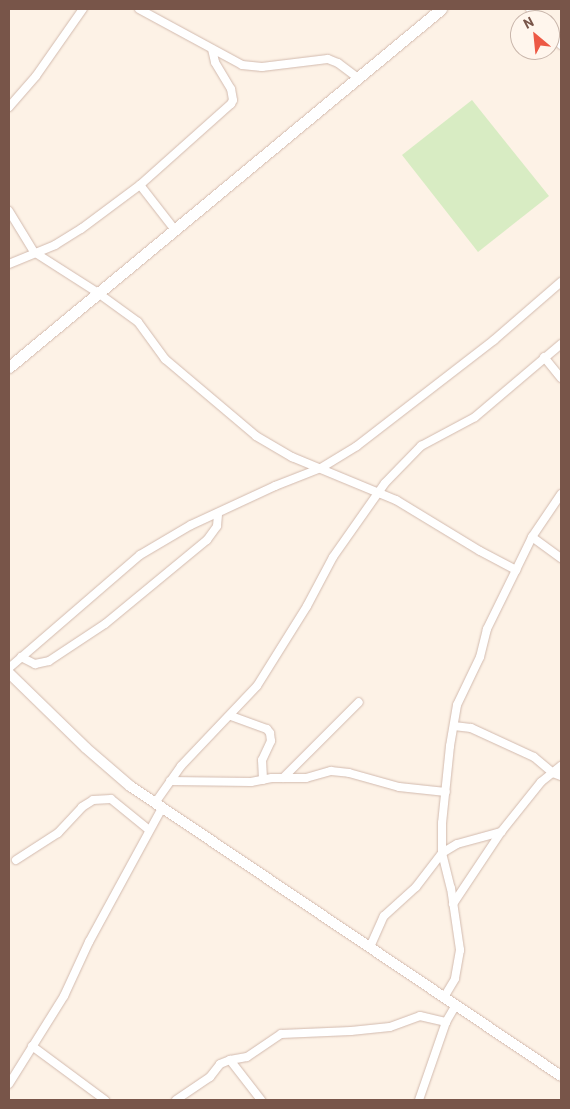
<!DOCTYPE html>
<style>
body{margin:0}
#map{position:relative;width:570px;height:1109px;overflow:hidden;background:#fdf2e6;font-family:Barlow,sans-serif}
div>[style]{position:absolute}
.green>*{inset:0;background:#d8ecc3}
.stream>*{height:2.5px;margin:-1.25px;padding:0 1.25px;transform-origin:1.25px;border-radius:1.25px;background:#b9e6e8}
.roads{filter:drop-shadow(0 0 1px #d2baae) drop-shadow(0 0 1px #d2baae)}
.minor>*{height:8px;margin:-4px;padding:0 4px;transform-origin:4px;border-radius:4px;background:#fff}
.tertiary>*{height:10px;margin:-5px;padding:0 5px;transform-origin:5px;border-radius:5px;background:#fff}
.secondary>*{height:11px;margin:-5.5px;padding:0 5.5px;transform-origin:5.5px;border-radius:5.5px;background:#fff}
span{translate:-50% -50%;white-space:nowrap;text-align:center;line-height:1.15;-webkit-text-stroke:4px #fff6ed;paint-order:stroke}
.frame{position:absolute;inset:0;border:10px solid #785549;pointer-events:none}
.north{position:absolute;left:510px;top:10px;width:50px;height:50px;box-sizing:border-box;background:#fff6ed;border:1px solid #c9b6ab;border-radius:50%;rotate:332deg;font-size:14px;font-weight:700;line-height:20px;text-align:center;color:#785549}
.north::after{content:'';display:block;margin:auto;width:18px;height:22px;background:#ed5945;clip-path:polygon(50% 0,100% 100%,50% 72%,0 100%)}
</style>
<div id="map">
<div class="green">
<i style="clip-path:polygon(472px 100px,549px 196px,478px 252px,402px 155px)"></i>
</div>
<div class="stream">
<i style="left:536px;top:9px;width:15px;rotate:48deg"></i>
<i style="left:550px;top:25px;width:16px;rotate:47deg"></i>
</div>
<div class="roads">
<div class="minor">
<i style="left:139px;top:9px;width:117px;rotate:28.5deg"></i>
<i style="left:242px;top:65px;width:20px;rotate:6deg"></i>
<i style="left:262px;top:67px;width:66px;rotate:-6.9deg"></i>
<i style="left:328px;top:59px;width:11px;rotate:22deg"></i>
<i style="left:338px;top:63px;width:25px;rotate:37deg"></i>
<i style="left:530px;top:9px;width:14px;rotate:51deg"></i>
<i style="left:550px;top:32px;width:17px;rotate:50deg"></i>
<i style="left:9px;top:107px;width:41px;rotate:-48.9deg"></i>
<i style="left:36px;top:76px;width:82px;rotate:-55deg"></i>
<i style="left:140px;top:185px;width:57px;rotate:52.1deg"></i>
<i style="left:9px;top:211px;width:48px;rotate:58.6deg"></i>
<i style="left:34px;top:252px;width:76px;rotate:32.6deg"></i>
<i style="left:98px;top:293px;width:49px;rotate:35.9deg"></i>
<i style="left:138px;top:322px;width:46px;rotate:53.9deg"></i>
<i style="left:165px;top:359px;width:119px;rotate:40.2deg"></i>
<i style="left:256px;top:436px;width:42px;rotate:30.3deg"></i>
<i style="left:292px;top:457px;width:113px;rotate:22.5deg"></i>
<i style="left:396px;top:500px;width:98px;rotate:31.3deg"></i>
<i style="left:480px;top:551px;width:41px;rotate:27.8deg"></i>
<i style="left:516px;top:570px;width:66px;rotate:116.2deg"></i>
<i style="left:487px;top:629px;width:29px;rotate:104deg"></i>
<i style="left:480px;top:657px;width:53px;rotate:115.6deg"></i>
<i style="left:457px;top:705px;width:42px;rotate:99.7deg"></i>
<i style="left:450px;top:746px;width:77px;rotate:95.9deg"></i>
<i style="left:442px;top:823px;width:30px;rotate:90deg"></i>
<i style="left:442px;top:853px;width:36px;rotate:76deg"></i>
<i style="left:451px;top:888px;width:63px;rotate:81.7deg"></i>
<i style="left:460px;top:950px;width:29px;rotate:100deg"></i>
<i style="left:455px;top:979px;width:21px;rotate:121deg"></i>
<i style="left:9px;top:264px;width:50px;rotate:-22.4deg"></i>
<i style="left:55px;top:245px;width:31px;rotate:-32deg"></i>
<i style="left:81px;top:229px;width:74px;rotate:-36.7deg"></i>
<i style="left:140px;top:185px;width:122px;rotate:-41.7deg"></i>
<i style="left:231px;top:104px;width:4px;rotate:-63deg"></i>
<i style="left:233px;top:100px;width:11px;rotate:-100deg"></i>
<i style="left:231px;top:89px;width:31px;rotate:-121deg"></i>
<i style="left:215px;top:62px;width:13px;rotate:-103deg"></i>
<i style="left:544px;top:357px;width:27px;rotate:51deg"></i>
<i style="left:532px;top:537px;width:36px;rotate:36deg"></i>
<i style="left:516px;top:570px;width:37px;rotate:-64deg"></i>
<i style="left:532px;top:537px;width:52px;rotate:-56deg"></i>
<i style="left:21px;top:657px;width:16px;rotate:27deg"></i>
<i style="left:35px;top:664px;width:14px;rotate:-12deg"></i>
<i style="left:49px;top:661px;width:67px;rotate:-33.5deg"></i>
<i style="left:105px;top:624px;width:132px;rotate:-39.5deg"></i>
<i style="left:207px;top:540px;width:17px;rotate:-54deg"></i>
<i style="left:217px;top:526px;width:12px;rotate:-85deg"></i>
<i style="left:9px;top:668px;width:173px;rotate:-40.8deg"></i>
<i style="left:140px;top:555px;width:59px;rotate:-30.5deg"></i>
<i style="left:191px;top:525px;width:93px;rotate:-24.9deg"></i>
<i style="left:275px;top:486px;width:49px;rotate:-21.4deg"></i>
<i style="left:321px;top:468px;width:42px;rotate:-31.4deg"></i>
<i style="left:357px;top:446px;width:173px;rotate:-37.7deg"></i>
<i style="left:494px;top:340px;width:89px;rotate:-40.9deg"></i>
<i style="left:231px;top:716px;width:38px;rotate:20deg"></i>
<i style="left:267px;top:729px;width:5px;rotate:53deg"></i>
<i style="left:270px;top:733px;width:8px;rotate:83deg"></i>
<i style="left:271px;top:741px;width:21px;rotate:115deg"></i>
<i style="left:262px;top:760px;width:20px;rotate:87deg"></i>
<i style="left:454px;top:726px;width:17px;rotate:7deg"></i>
<i style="left:471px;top:728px;width:69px;rotate:24.7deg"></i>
<i style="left:534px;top:757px;width:25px;rotate:40deg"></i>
<i style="left:553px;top:773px;width:9px;rotate:21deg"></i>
<i style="left:283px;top:778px;width:107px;rotate:-45deg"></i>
<i style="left:170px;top:781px;width:81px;rotate:0.7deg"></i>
<i style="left:251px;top:782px;width:21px;rotate:-11deg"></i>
<i style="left:272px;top:778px;width:34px"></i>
<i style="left:306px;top:778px;width:26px;rotate:-16deg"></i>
<i style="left:331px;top:771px;width:18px;rotate:6deg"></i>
<i style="left:349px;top:773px;width:52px;rotate:15.6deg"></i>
<i style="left:399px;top:787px;width:47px;rotate:6.1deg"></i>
<i style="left:155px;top:803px;width:45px;rotate:-54.9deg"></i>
<i style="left:181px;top:766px;width:110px;rotate:-46.5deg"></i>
<i style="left:257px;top:686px;width:94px;rotate:-58deg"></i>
<i style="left:307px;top:606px;width:55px;rotate:-62deg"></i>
<i style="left:333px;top:557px;width:90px;rotate:-54.9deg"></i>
<i style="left:385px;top:483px;width:52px;rotate:-45.8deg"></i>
<i style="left:421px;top:446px;width:61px;rotate:-28.2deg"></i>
<i style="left:475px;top:417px;width:113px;rotate:-40.3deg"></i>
<i style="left:16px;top:860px;width:50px;rotate:-32.7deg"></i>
<i style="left:58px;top:833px;width:35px;rotate:-47deg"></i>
<i style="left:82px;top:807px;width:13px;rotate:-32deg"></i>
<i style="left:93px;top:800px;width:18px;rotate:-3deg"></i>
<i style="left:111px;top:799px;width:49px;rotate:39.2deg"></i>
<i style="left:453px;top:904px;width:87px;rotate:-56.3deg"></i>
<i style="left:501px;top:832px;width:64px;rotate:-51.3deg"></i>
<i style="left:541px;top:782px;width:26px;rotate:-39deg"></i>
<i style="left:370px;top:947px;width:34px;rotate:-66deg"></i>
<i style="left:384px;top:916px;width:43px;rotate:-42.2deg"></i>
<i style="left:416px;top:887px;width:43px;rotate:-52.6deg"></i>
<i style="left:442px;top:853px;width:17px;rotate:-31deg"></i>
<i style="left:457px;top:844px;width:46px;rotate:-15.3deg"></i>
<i style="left:32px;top:1046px;width:91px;rotate:36.5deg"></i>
<i style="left:230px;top:1060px;width:51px;rotate:52.2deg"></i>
<i style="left:9px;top:1084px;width:104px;rotate:-58deg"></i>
<i style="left:64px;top:996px;width:60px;rotate:-65.2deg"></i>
<i style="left:89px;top:942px;width:153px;rotate:-61.4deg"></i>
<i style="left:176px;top:1100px;width:41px;rotate:-34.1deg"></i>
<i style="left:210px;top:1077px;width:16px;rotate:-52deg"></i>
<i style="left:220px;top:1064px;width:11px;rotate:-22deg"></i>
<i style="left:230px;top:1060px;width:17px;rotate:-10deg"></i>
<i style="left:247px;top:1057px;width:41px;rotate:-34.1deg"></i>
<i style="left:281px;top:1034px;width:70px;rotate:-2.5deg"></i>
<i style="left:351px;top:1031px;width:39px;rotate:-6deg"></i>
<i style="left:390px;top:1027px;width:32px;rotate:-20deg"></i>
<i style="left:420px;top:1016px;width:27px;rotate:13deg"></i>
<i style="left:419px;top:1100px;width:83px;rotate:-70.9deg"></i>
<i style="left:446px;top:1022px;width:20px;rotate:-60deg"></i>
</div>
<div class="tertiary">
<i style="left:9px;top:673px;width:107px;rotate:44.2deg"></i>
<i style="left:86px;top:748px;width:58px;rotate:40.8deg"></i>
<i style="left:130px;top:786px;width:519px;rotate:33.93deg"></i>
</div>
<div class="secondary">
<i style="left:9px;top:367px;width:561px;rotate:-39.65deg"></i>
</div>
</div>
<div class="frame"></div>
<div class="north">N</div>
</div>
